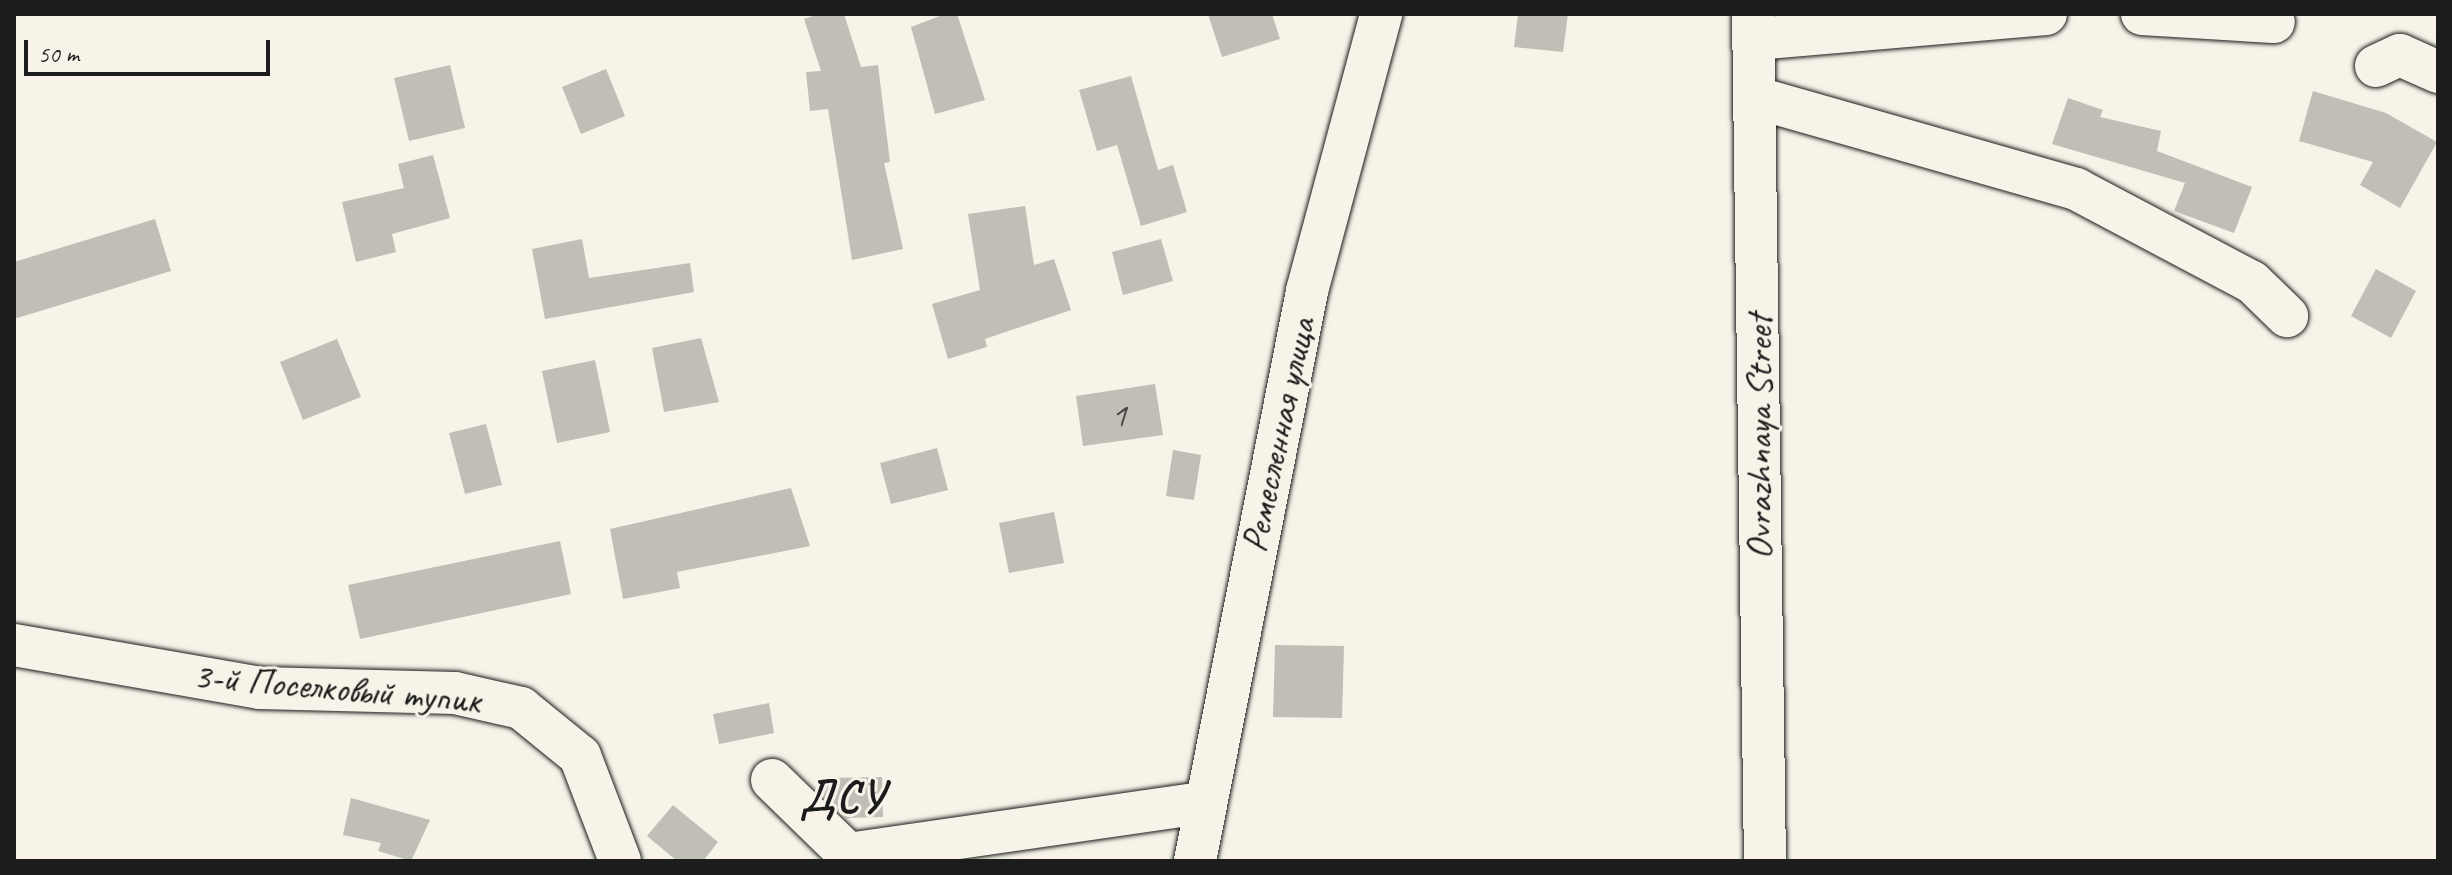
<!DOCTYPE html>
<meta charset="utf-8">
<style>
body{margin:0}
#map{position:relative;width:2452px;height:875px;overflow:hidden;background:#f7f3e8;font-family:Caveat,sans-serif}
div>[style]{position:absolute}
.building>*{inset:0;background:#c0beb5}
.roads{filter:drop-shadow(0 0 2px #1c1c1c) drop-shadow(0 0 2px #1c1c1c)}
.minor>*{height:42px;margin:-21px;padding:0 21px;transform-origin:21px;border-radius:21px;background:#f7f3e8}
span{translate:-50% -50%;white-space:nowrap;text-align:center;line-height:1.15;-webkit-text-stroke:6px #f7f3e8;paint-order:stroke}
.number-label{font-size:34px;color:#454442}
.number-label span{-webkit-text-stroke-width:0}
.street-label{font-size:38px;color:#1c1c1c}
.district-label{font-size:46px;color:#1c1c1c;font-weight:700}
.frame{position:absolute;inset:0;border:16px solid #1c1c1c;pointer-events:none}
.scale{position:absolute;left:24px;top:40px;width:246px;height:36px;box-sizing:border-box;border:4px solid #1c1c1c;border-top:0;padding-left:10px;font-size:24px;line-height:28px;white-space:nowrap;color:#1c1c1c;-webkit-text-stroke:6px #f7f3e8;paint-order:stroke}
</style>
<div id="map">
<div class="building">
<i style="clip-path:polygon(819px 14px,844px 14px,861px 67px,878px 65px,890px 162px,884px 163px,903px 249px,852px 260px,828px 109px,810px 111px,806px 72px,821px 71px,804px 19px)"></i>
<i style="clip-path:polygon(945px 14px,957px 14px,985px 100px,935px 114px,911px 27px)"></i>
<i style="clip-path:polygon(1208px 14px,1272px 14px,1280px 39px,1222px 57px)"></i>
<i style="clip-path:polygon(1518px 14px,1568px 14px,1563px 52px,1514px 47px)"></i>
<i style="clip-path:polygon(450px 65px,465px 128px,409px 141px,394px 78px)"></i>
<i style="clip-path:polygon(606px 69px,625px 116px,581px 134px,562px 87px)"></i>
<i style="clip-path:polygon(1131px 76px,1158px 170px,1173px 165px,1187px 212px,1141px 226px,1117px 145px,1097px 151px,1079px 90px)"></i>
<i style="clip-path:polygon(2313px 91px,2386px 113px,2437px 142px,2400px 208px,2360px 185px,2373px 162px,2299px 141px)"></i>
<i style="clip-path:polygon(2068px 98px,2103px 110px,2100px 117px,2161px 131px,2157px 151px,2252px 187px,2234px 233px,2174px 211px,2185px 183px,2052px 144px)"></i>
<i style="clip-path:polygon(433px 155px,450px 218px,392px 234px,396px 252px,356px 262px,342px 202px,404px 188px,398px 164px)"></i>
<i style="clip-path:polygon(1025px 206px,1034px 265px,1054px 259px,1071px 310px,985px 339px,987px 347px,948px 359px,932px 304px,980px 290px,968px 214px)"></i>
<i style="clip-path:polygon(155px 219px,171px 271px,14px 319px,14px 262px)"></i>
<i style="clip-path:polygon(582px 239px,589px 278px,690px 263px,694px 292px,545px 319px,532px 249px)"></i>
<i style="clip-path:polygon(1161px 239px,1173px 281px,1123px 295px,1112px 252px)"></i>
<i style="clip-path:polygon(2376px 269px,2416px 291px,2391px 338px,2351px 316px)"></i>
<i style="clip-path:polygon(701px 338px,719px 402px,664px 412px,652px 348px)"></i>
<i style="clip-path:polygon(337px 339px,361px 397px,303px 420px,280px 362px)"></i>
<i style="clip-path:polygon(595px 360px,610px 432px,557px 443px,542px 371px)"></i>
<i style="clip-path:polygon(1155px 384px,1163px 435px,1083px 446px,1076px 396px)"></i>
<i style="clip-path:polygon(486px 424px,502px 485px,465px 494px,449px 433px)"></i>
<i style="clip-path:polygon(937px 448px,948px 490px,891px 504px,880px 463px)"></i>
<i style="clip-path:polygon(1173px 450px,1201px 455px,1194px 500px,1166px 496px)"></i>
<i style="clip-path:polygon(791px 488px,810px 546px,677px 572px,680px 588px,623px 599px,610px 529px)"></i>
<i style="clip-path:polygon(1054px 512px,1064px 563px,1009px 573px,999px 523px)"></i>
<i style="clip-path:polygon(560px 541px,571px 594px,360px 639px,348px 585px)"></i>
<i style="clip-path:polygon(1275px 645px,1344px 646px,1342px 718px,1273px 717px)"></i>
<i style="clip-path:polygon(769px 703px,774px 733px,719px 744px,713px 714px)"></i>
<i style="clip-path:polygon(882px 777px,883px 817px,846px 818px,824px 797px,823px 778px)"></i>
<i style="clip-path:polygon(351px 798px,430px 820px,411px 861px,378px 851px,381px 843px,343px 835px)"></i>
<i style="clip-path:polygon(673px 805px,718px 842px,703px 861px,677px 861px,647px 836px)"></i>
</div>
<div class="roads">
<div class="minor">
<i style="left:1753px;top:14px;width:847px;rotate:89.19deg"></i>
<i style="left:2142px;top:14px;width:132px;rotate:3.5deg"></i>
<i style="left:1755px;top:39px;width:292px;rotate:-4.9deg"></i>
<i style="left:2376px;top:66px;width:26px;rotate:-25deg"></i>
<i style="left:2400px;top:55px;width:42px;rotate:24.1deg"></i>
<i style="left:1757px;top:98px;width:332px;rotate:15.9deg"></i>
<i style="left:2076px;top:189px;width:199px;rotate:27.9deg"></i>
<i style="left:2252px;top:282px;width:49px;rotate:44.2deg"></i>
<i style="left:14px;top:645px;width:250px;rotate:9.9deg"></i>
<i style="left:260px;top:688px;width:195px;rotate:1.5deg"></i>
<i style="left:455px;top:693px;width:68px;rotate:12.8deg"></i>
<i style="left:521px;top:708px;width:76px;rotate:39.1deg"></i>
<i style="left:580px;top:756px;width:112px;rotate:69.1deg"></i>
<i style="left:772px;top:780px;width:106px;rotate:44.2deg"></i>
<i style="left:848px;top:854px;width:359px;rotate:-8.2deg"></i>
<i style="left:1195px;top:861px;width:581px;rotate:-78.88deg"></i>
<i style="left:1307px;top:291px;width:287px;rotate:-75deg"></i>
</div>
</div>
<div class="number-label">
<span style="left:1119px;top:415px">1</span>
</div>
<div class="street-label">
<span style="left:1278px;top:435px;rotate:-78deg">Ремесленная улица</span>
<span style="left:1759px;top:437px;rotate:-90deg">Ovrazhnaya Street</span>
<span style="left:337px;top:688px;rotate:5deg">3-й Поселковый тупик</span>
</div>
<div class="district-label">
<span style="left:842px;top:796px">ДСУ</span>
</div>
<div class="frame"></div>
<div class="scale">50 m</div>
</div>
